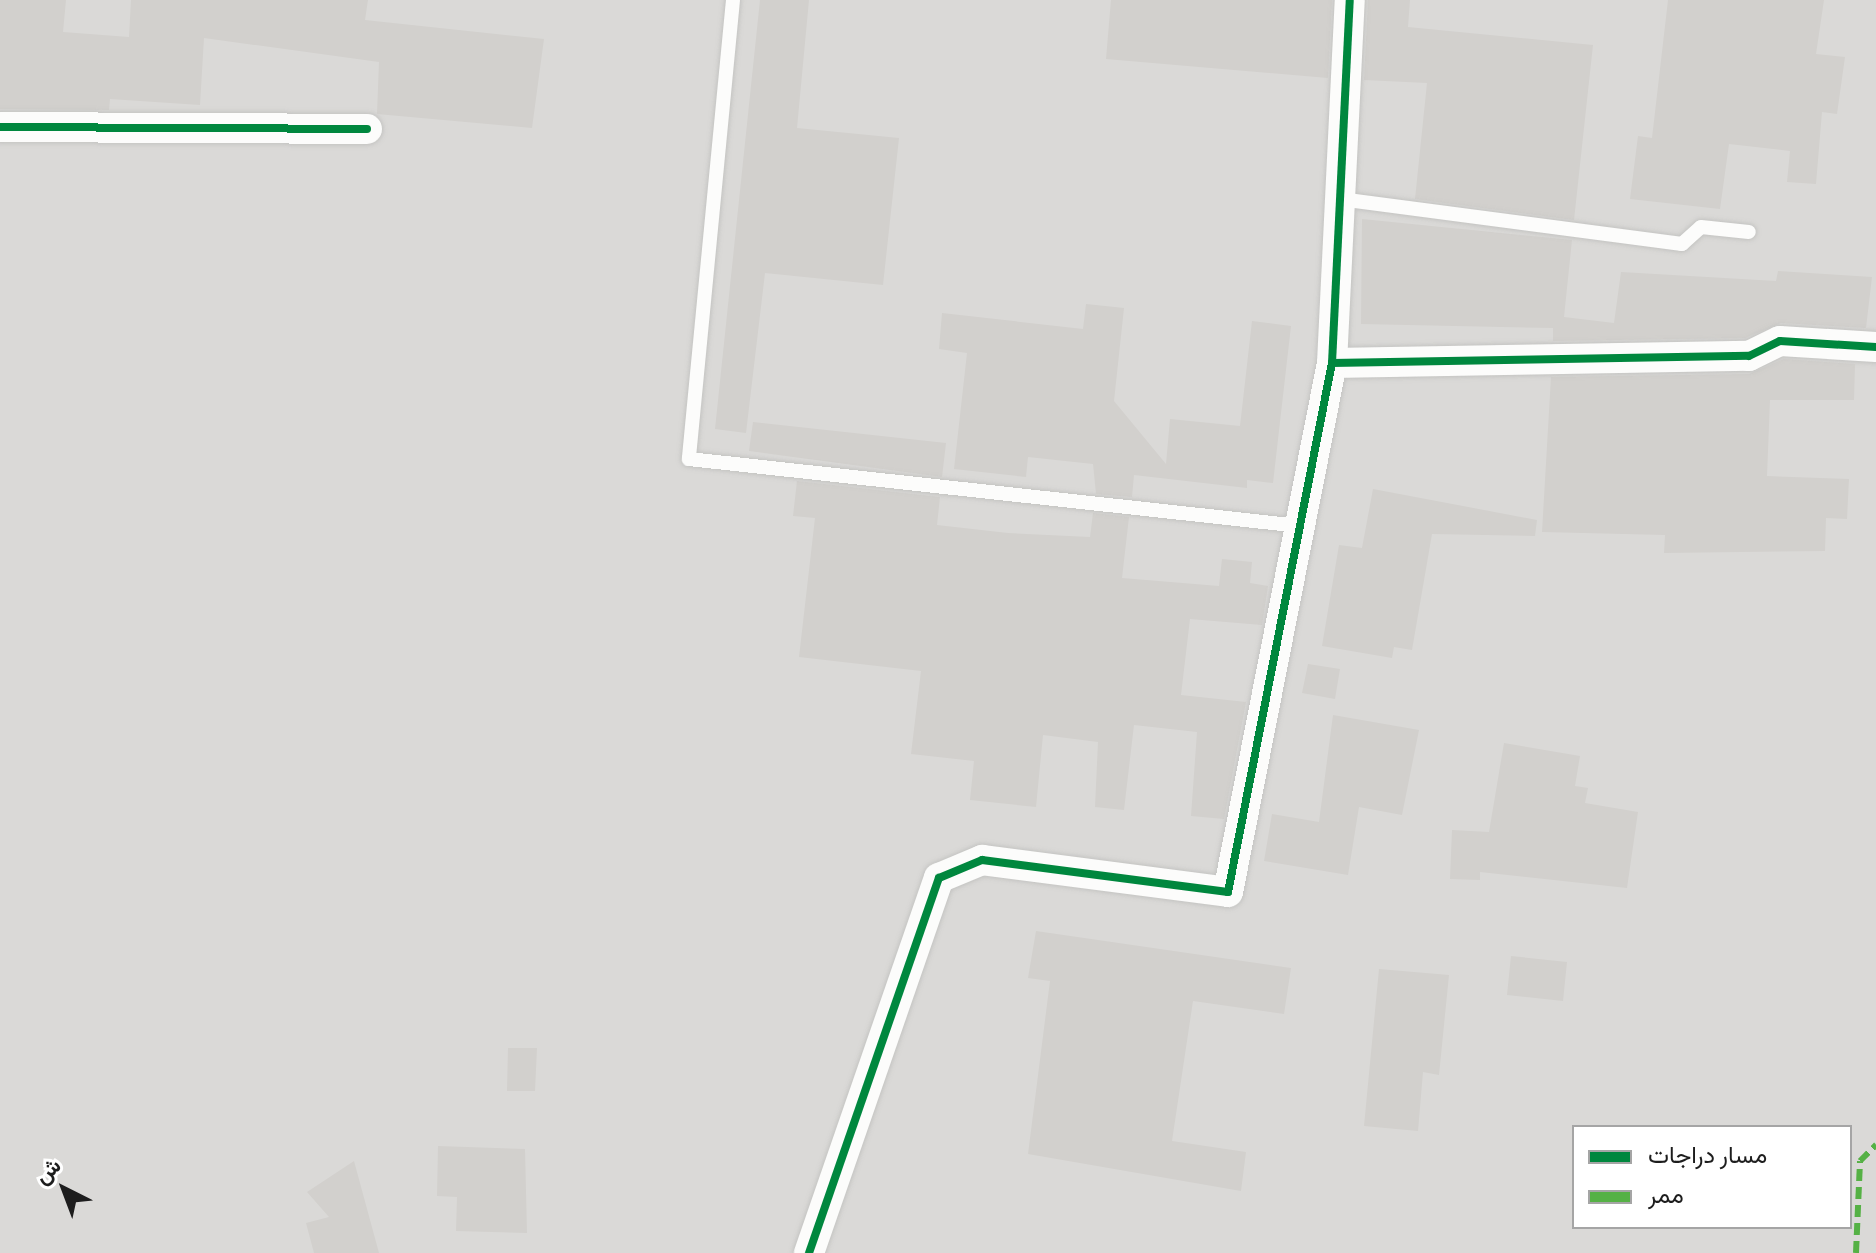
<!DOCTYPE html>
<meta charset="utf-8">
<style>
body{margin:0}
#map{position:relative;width:1876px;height:1253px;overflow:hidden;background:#ebeae6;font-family:"Source Sans 3",Vazirmatn,sans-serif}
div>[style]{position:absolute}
.residential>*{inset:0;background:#dad9d7}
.building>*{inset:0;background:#d2d0cd}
.roads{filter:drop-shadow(0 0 2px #c4c4c2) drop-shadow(0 0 2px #c4c4c2)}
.lane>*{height:14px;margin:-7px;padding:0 7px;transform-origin:7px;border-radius:7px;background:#fcfcfb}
.street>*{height:30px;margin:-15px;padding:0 15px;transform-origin:15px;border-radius:15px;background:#fcfcfb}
.quiet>*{height:6px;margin-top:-3px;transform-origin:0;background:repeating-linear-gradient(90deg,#55b145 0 12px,transparent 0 18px)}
.cycleway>*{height:8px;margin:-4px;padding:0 4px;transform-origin:4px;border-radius:4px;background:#00873e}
span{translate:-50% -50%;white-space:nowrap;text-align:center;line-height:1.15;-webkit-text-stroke:7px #fff;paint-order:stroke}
.legend{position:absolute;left:1572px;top:1125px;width:280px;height:104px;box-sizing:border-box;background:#fff;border:2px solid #a5a5a5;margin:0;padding:10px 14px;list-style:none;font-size:24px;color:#1d1d1d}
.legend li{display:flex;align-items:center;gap:16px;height:40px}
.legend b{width:40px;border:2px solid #a5a5a5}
.north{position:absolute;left:24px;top:1149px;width:80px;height:80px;-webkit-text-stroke:6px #fff;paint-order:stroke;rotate:318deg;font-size:22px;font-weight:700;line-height:32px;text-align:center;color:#1d1d1d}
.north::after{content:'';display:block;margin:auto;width:28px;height:36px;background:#1d1d1d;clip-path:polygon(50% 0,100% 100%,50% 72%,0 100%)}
</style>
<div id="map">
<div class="residential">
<i style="clip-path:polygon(evenodd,0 0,1876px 0,1876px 1253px,0 1253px,0 0,1574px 1127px,1850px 1127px,1850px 1227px,1574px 1227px,1574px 1127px)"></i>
</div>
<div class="building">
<i style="clip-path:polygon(0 0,66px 0,63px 32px,129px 37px,131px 0,368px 0,365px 20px,544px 39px,532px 128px,377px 114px,379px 62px,204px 38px,200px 105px,110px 99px,109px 110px,0 109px)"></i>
<i style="clip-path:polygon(760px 0,809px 0,797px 128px,899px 138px,883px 285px,765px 273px,746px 433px,715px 429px)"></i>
<i style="clip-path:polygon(1111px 0,1332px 0,1328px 78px,1106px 59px)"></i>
<i style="clip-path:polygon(1368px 0,1410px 0,1408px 27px,1593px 45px,1574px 220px,1415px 199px,1427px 83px,1364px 80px)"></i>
<i style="clip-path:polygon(1668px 0,1824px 0,1816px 54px,1845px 57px,1837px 114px,1822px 112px,1816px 184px,1787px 182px,1790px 151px,1729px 144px,1720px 209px,1630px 199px,1638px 136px,1652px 138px)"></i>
<i style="clip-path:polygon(1362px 219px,1572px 240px,1564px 317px,1614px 323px,1621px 272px,1776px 281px,1778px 271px,1872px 277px,1866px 328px,1781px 323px,1745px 338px,1553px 341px,1553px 328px,1361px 324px)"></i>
<i style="clip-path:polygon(1086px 304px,1124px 308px,1114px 401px,1166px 464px,1170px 419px,1240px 426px,1252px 321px,1291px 326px,1273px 483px,1247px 480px,1247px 488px,1134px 475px,1132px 497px,1096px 494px,1093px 464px,1028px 457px,1026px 477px,954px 469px,967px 353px,939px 349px,942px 313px,1083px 329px)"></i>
<i style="clip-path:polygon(1784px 359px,1855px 364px,1854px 400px,1770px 400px,1767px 476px,1849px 479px,1847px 519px,1826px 518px,1825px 551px,1664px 553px,1665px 535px,1542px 532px,1551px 377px,1749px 374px)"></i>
<i style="clip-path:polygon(753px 422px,946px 443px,942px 477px,749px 451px)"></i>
<i style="clip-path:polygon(797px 481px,940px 497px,937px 525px,1008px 533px,1090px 537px,1093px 513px,1129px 517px,1122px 578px,1219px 586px,1222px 559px,1252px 562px,1250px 583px,1268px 586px,1262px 625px,1190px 619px,1181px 695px,1246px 702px,1224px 819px,1191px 816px,1197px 732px,1134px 725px,1124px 810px,1095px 807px,1098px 742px,1043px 735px,1036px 807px,970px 800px,974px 761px,911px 754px,921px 671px,799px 657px,815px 518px,793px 516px)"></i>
<i style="clip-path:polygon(1373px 489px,1537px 520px,1535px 536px,1432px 534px,1412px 650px,1394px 647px,1392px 658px,1322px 646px,1339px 545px,1362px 548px)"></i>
<i style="clip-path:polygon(1308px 664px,1340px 669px,1335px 699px,1302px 693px)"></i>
<i style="clip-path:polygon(1333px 715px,1419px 730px,1402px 815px,1359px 807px,1348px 875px,1264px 861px,1272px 814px,1319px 822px)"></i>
<i style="clip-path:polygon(1504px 743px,1580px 756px,1575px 786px,1588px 788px,1585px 803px,1638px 812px,1627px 888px,1480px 872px,1480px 880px,1450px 879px,1452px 830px,1489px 832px)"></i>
<i style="clip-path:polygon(1036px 931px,1291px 968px,1284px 1014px,1193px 1001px,1172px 1141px,1246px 1152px,1241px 1191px,1028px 1154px,1050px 981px,1028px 978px)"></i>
<i style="clip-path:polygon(1511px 956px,1567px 962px,1563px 1001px,1507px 995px)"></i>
<i style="clip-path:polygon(1379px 969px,1449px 975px,1439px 1075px,1423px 1072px,1418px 1131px,1364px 1126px)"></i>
<i style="clip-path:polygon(508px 1048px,537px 1048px,535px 1091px,507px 1091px)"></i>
<i style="clip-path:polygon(438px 1146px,525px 1149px,527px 1233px,456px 1231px,457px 1197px,437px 1196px)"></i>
<i style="clip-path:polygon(354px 1161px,379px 1253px,314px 1253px,306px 1223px,329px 1217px,307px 1192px)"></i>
</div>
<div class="roads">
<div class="lane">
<i style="left:733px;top:0;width:461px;rotate:95.5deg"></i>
<i style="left:689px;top:459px;width:615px;rotate:6.26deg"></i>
<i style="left:1340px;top:199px;width:345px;rotate:7.5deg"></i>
<i style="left:1682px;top:244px;width:25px;rotate:-42deg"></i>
<i style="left:1701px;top:227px;width:48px;rotate:5.9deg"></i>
</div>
<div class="street">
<i style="left:0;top:127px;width:367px;rotate:0.3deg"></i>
<i style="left:1332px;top:363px;width:417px;rotate:-1deg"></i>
<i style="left:1749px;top:356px;width:34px;rotate:-26deg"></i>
<i style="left:1780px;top:341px;width:96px;rotate:3.6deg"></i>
<i style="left:809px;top:1253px;width:397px;rotate:-70.9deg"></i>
<i style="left:939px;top:878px;width:47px;rotate:-22.7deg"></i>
<i style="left:982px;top:860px;width:248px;rotate:7.4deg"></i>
<i style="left:1228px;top:892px;width:539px;rotate:-78.88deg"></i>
<i style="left:1332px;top:363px;width:363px;rotate:-87.2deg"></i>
</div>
</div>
<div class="quiet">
<i style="left:1856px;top:1253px;width:92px;rotate:-87.5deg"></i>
<i style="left:1860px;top:1161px;width:23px;rotate:-45deg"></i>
</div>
<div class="cycleway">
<i style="left:0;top:127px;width:367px;rotate:0.3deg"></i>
<i style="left:1332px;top:363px;width:417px;rotate:-1deg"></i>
<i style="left:1749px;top:356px;width:34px;rotate:-26deg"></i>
<i style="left:1780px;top:341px;width:96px;rotate:3.6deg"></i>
<i style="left:809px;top:1253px;width:397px;rotate:-70.9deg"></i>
<i style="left:939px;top:878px;width:47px;rotate:-22.7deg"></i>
<i style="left:982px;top:860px;width:248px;rotate:7.4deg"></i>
<i style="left:1228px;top:892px;width:539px;rotate:-78.88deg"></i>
<i style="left:1332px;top:363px;width:363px;rotate:-87.2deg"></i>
</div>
<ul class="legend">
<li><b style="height:10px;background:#00873e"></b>مسار دراجات</li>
<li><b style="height:10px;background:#55b145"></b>ممر</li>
</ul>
<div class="north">ش</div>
</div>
